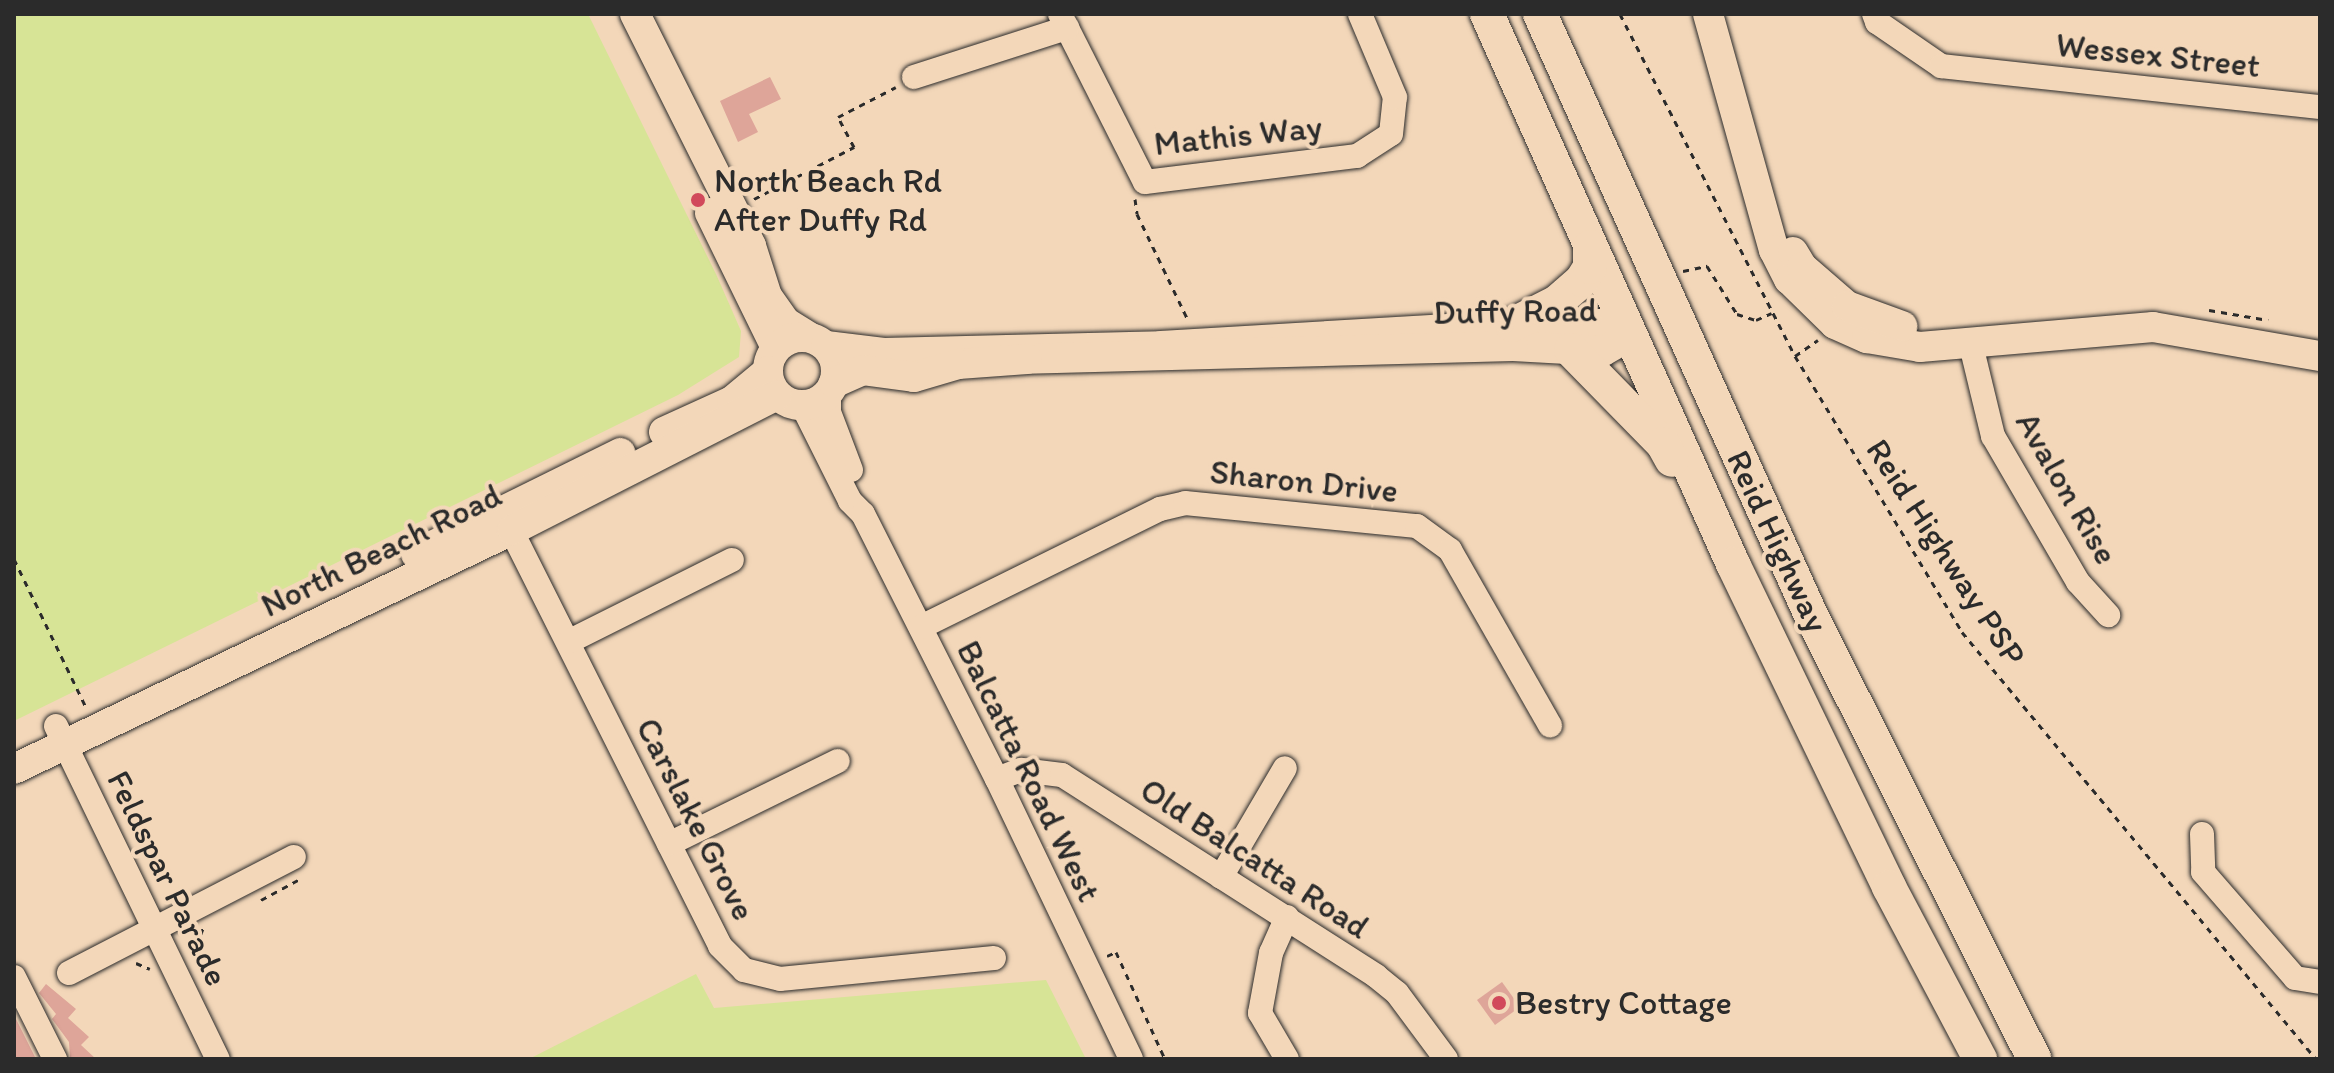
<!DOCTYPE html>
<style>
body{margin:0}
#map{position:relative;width:2334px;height:1073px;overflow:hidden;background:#f3d7b9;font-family:Itim,sans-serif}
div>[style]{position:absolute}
.green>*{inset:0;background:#d7e496}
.building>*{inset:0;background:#dea599}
.path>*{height:3px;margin-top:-1.5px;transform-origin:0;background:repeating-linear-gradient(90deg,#2b2b2b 0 6px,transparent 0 12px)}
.roads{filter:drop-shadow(0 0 2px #2b2b2b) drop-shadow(0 0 2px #2b2b2b)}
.minor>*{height:24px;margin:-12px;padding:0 12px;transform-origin:12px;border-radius:12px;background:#f3d7b9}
.major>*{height:30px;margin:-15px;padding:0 15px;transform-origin:15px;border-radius:15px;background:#f3d7b9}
.major>.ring{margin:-15px;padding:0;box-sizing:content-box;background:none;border:30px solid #f3d7b9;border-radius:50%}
.highway>*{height:34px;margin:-17px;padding:0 17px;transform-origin:17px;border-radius:17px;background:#f3d7b9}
.dots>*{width:22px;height:22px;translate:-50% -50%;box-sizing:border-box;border:4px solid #f3d7b9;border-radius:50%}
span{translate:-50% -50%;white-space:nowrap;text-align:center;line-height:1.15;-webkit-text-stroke:8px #f3d7b9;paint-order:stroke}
.street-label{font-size:34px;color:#2b2b2b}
.poi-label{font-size:34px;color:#2b2b2b}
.left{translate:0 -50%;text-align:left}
.frame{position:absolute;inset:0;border:16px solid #2b2b2b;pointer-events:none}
</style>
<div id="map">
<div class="green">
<i style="clip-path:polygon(14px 14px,588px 14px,716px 274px,741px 331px,739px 357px,678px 395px,14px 721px)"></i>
<i style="clip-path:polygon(696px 974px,714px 1008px,1046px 980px,1086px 1059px,529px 1059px)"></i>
</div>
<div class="building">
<i style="clip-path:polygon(770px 77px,781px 99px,749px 114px,758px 132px,738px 142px,720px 101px)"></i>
<i style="clip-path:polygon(1502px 982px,1520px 1007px,1495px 1025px,1477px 1000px)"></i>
<i style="clip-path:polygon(46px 984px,76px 1009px,68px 1018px,89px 1037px,81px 1045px,96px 1059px,70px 1058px,69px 1042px,52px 1019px,56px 1014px,39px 993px)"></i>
<i style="clip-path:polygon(14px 1015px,36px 1059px,14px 1059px)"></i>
</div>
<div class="path">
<i style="left:1620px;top:14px;width:384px;rotate:62.9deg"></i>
<i style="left:1795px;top:356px;width:323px;rotate:58.8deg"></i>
<i style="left:1962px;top:632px;width:555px;rotate:50.34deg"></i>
<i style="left:754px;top:199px;width:113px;rotate:-27.5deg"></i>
<i style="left:854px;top:147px;width:34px;rotate:-118deg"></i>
<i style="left:838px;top:117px;width:65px;rotate:-27.3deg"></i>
<i style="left:1135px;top:199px;width:15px;rotate:82deg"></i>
<i style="left:1137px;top:214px;width:118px;rotate:64.3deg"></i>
<i style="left:1683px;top:271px;width:25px;rotate:-12deg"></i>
<i style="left:1707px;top:266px;width:57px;rotate:58deg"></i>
<i style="left:1737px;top:314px;width:20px;rotate:18deg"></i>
<i style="left:1756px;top:320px;width:17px;rotate:-24deg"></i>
<i style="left:2209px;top:310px;width:60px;rotate:9.6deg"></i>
<i style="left:1795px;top:356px;width:28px;rotate:-35deg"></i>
<i style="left:14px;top:559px;width:165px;rotate:64.1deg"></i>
<i style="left:261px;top:900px;width:42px;rotate:-28.4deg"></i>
<i style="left:1107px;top:956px;width:10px;rotate:-24deg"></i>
<i style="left:1116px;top:952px;width:118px;rotate:65.4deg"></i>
<i style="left:192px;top:957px;width:31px;rotate:-69deg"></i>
<i style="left:136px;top:963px;width:15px;rotate:23deg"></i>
</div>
<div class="roads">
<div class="minor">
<i style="left:1060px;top:14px;width:188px;rotate:63.2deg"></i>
<i style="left:1145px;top:182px;width:214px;rotate:-7deg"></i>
<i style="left:1357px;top:156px;width:40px;rotate:-32.9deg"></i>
<i style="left:1391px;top:134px;width:37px;rotate:-84deg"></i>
<i style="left:1395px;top:97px;width:90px;rotate:-112.9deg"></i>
<i style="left:1874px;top:14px;width:9px;rotate:69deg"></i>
<i style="left:1877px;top:22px;width:78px;rotate:34.5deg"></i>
<i style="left:1941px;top:66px;width:381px;rotate:6.2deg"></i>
<i style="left:914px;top:77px;width:161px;rotate:-17.8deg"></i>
<i style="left:1970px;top:341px;width:98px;rotate:76.4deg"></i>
<i style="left:1993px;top:436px;width:169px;rotate:59.8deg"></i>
<i style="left:2078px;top:582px;width:45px;rotate:47.7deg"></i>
<i style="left:829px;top:391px;width:21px;rotate:90deg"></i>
<i style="left:829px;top:412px;width:62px;rotate:69.2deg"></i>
<i style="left:802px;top:405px;width:107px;rotate:63.4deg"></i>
<i style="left:850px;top:501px;width:18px;rotate:45deg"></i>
<i style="left:863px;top:514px;width:297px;rotate:63.2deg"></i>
<i style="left:997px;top:779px;width:310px;rotate:64.4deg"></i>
<i style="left:503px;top:514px;width:483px;rotate:63.3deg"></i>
<i style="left:720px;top:946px;width:34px;rotate:45deg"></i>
<i style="left:744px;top:970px;width:37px;rotate:14deg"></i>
<i style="left:780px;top:979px;width:215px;rotate:-5.6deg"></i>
<i style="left:921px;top:627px;width:267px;rotate:-26.3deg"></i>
<i style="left:1160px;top:509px;width:26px;rotate:-13deg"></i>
<i style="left:1185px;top:503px;width:233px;rotate:5.7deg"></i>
<i style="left:1417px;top:526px;width:41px;rotate:36deg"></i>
<i style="left:1450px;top:550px;width:202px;rotate:60.3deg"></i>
<i style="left:570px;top:641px;width:181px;rotate:-26.6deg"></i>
<i style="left:56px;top:726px;width:370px;rotate:64.1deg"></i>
<i style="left:997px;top:779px;width:26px;rotate:-21deg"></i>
<i style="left:1021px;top:770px;width:41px;rotate:7deg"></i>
<i style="left:1062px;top:775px;width:373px;rotate:32.6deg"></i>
<i style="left:1376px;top:976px;width:27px;rotate:39deg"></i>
<i style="left:1397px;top:993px;width:82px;rotate:53.4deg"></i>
<i style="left:2202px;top:834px;width:38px;rotate:88deg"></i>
<i style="left:2203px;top:872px;width:140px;rotate:49deg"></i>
<i style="left:2295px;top:978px;width:25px;rotate:9deg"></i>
<i style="left:669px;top:844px;width:188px;rotate:-26.2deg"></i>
<i style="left:1221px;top:877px;width:126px;rotate:-59.6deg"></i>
<i style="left:1287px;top:917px;width:39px;rotate:114deg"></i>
<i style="left:1271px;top:953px;width:61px;rotate:100.4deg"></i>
<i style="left:1260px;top:1013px;width:53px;rotate:59.6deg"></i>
<i style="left:69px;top:973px;width:253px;rotate:-27.3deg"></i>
<i style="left:14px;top:977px;width:92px;rotate:63.4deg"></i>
</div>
<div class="major">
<i style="left:635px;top:14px;width:259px;rotate:63.4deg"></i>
<i style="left:751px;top:246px;width:52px;rotate:72.3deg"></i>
<i style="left:767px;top:296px;width:32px;rotate:55deg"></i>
<i style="left:785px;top:322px;width:28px;rotate:32deg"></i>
<i style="left:1708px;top:14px;width:245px;rotate:74.4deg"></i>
<i style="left:1774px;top:250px;width:33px;rotate:63deg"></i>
<i style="left:1789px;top:279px;width:64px;rotate:44.4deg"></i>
<i style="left:1835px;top:324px;width:35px;rotate:24deg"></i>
<i style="left:1867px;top:338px;width:54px;rotate:9.6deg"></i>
<i style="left:1920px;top:347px;width:234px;rotate:-4.9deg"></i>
<i style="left:2153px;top:327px;width:169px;rotate:9.9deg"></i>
<i style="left:710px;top:213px;width:150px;rotate:63.9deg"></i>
<i style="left:1793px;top:252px;width:17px;rotate:59deg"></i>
<i style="left:1802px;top:267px;width:60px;rotate:40.9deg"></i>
<i style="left:1847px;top:306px;width:59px;rotate:20deg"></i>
<i class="ring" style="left:768px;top:337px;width:38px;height:38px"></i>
<i style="left:826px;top:346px;width:58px;rotate:6.9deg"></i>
<i style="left:884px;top:353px;width:277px;rotate:-1.4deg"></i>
<i style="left:1161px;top:346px;width:352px;rotate:-3.4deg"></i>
<i style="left:1512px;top:325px;width:89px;rotate:-0.6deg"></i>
<i style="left:1601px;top:324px;width:32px;rotate:20deg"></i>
<i style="left:1631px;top:335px;width:32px;rotate:150deg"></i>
<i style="left:1603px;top:351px;width:90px;rotate:-176.8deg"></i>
<i style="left:1513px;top:346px;width:486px;rotate:178.5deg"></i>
<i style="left:1027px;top:359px;width:69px;rotate:175.9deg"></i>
<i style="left:958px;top:364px;width:46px;rotate:163.5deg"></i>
<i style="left:914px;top:377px;width:51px;rotate:-172.2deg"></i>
<i style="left:863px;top:370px;width:32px;rotate:156deg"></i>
<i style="left:664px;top:432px;width:75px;rotate:-24.5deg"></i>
<i style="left:732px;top:401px;width:47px;rotate:-39.8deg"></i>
<i style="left:416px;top:554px;width:228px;rotate:-26.3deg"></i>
<i style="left:14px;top:769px;width:552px;rotate:-25.64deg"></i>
<i style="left:512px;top:530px;width:297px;rotate:-27deg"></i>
</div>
<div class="highway">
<i style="left:1487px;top:14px;width:603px;rotate:65.9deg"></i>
<i style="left:1733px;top:564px;width:359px;rotate:64.2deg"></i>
<i style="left:1889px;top:887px;width:195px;rotate:62.1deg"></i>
<i style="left:1540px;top:14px;width:657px;rotate:65.74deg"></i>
<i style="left:1810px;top:613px;width:499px;rotate:63.3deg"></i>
<i style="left:1512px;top:325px;width:51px;rotate:-27.1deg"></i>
<i style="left:1557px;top:302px;width:33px;rotate:-41deg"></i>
<i style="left:1582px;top:280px;width:15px;rotate:-58deg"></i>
<i style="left:1590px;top:267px;width:20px;rotate:-90deg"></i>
<i style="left:1571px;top:350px;width:132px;rotate:45.6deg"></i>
<i style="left:1663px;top:444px;width:18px;rotate:61deg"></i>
</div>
</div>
<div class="dots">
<i style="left:698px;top:200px;background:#d1495b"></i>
<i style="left:1499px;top:1003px;background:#d1495b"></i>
</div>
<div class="street-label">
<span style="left:2158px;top:55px;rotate:6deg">Wessex Street</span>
<span style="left:1238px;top:135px;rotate:-6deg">Mathis Way</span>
<span style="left:1515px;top:311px;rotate:-1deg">Duffy Road</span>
<span style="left:1304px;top:481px;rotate:6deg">Sharon Drive</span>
<span style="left:2067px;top:488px;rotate:60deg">Avalon Rise</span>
<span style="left:1778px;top:541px;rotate:65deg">Reid Highway</span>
<span style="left:381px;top:550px;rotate:-26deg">North Beach Road</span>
<span style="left:1946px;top:552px;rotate:57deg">Reid Highway PSP</span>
<span style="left:1029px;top:771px;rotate:64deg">Balcatta Road West</span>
<span style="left:696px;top:819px;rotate:63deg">Carslake Grove</span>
<span style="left:1255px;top:858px;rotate:33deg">Old Balcatta Road</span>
<span style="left:168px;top:878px;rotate:64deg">Feldspar Parade</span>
</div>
<div class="poi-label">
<span class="left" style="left:714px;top:200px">North Beach Rd<br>After Duffy Rd</span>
<span class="left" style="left:1515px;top:1003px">Bestry Cottage</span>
</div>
<div class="frame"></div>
</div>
